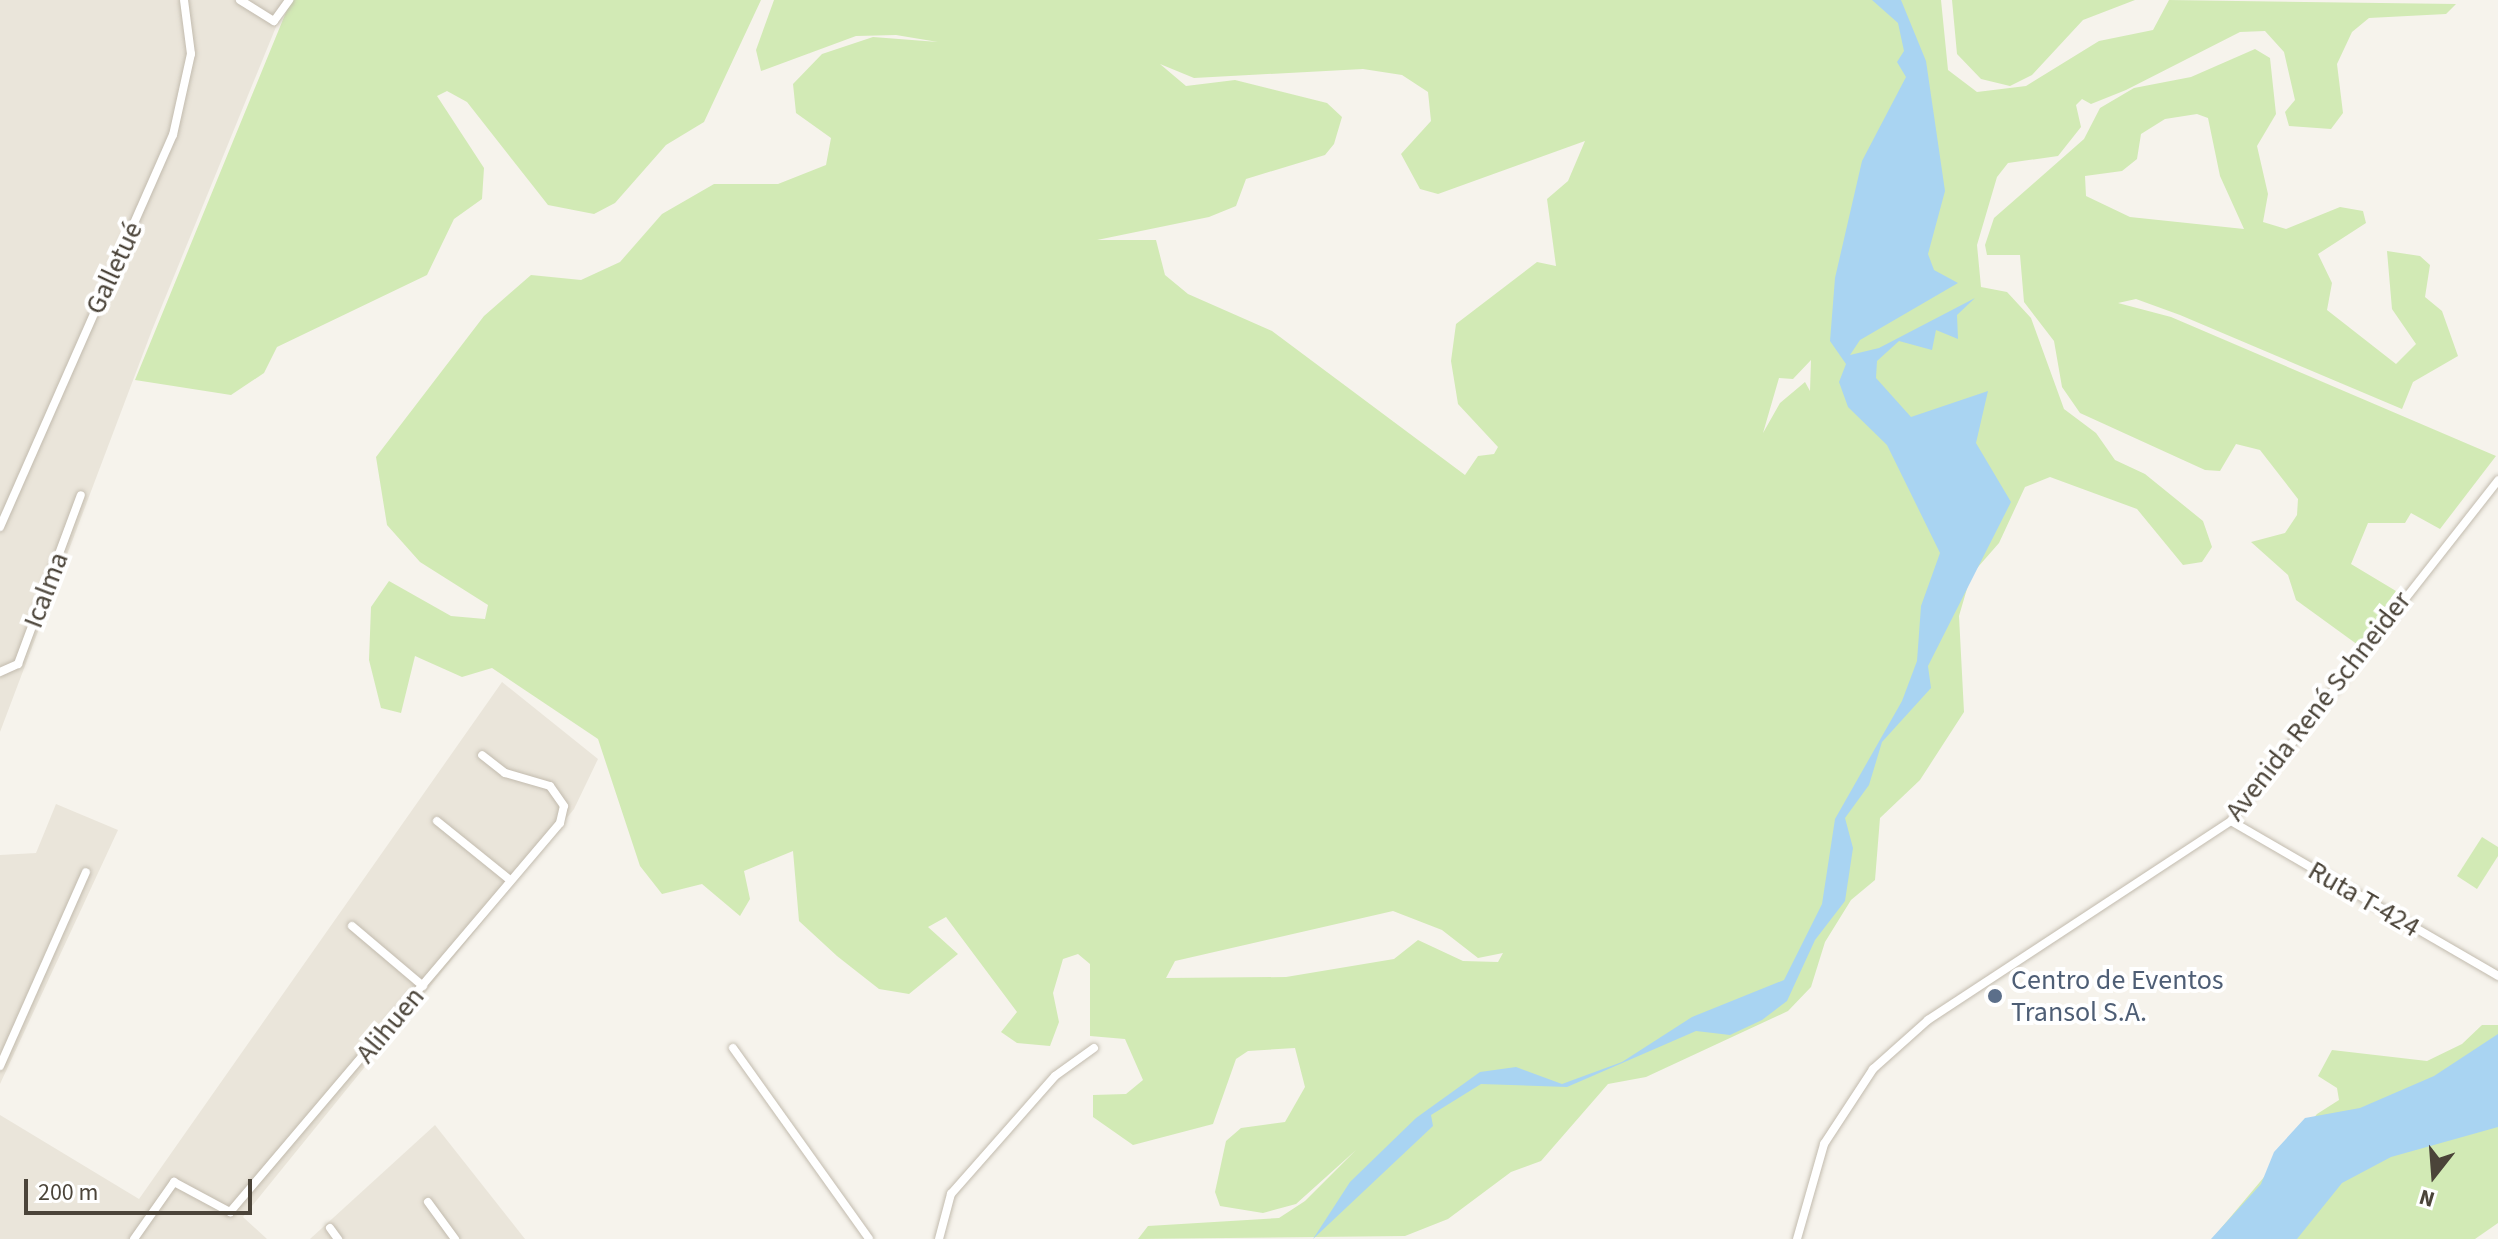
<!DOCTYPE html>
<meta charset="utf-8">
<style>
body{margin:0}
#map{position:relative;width:2498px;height:1239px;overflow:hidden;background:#f6f3ec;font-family:"Source Sans 3",sans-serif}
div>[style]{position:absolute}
.residential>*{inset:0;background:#eae5da}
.green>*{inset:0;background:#d2eab5}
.water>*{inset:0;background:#a9d4f2}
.roads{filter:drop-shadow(0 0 2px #c2bbae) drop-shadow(0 0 2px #c2bbae)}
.minor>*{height:8px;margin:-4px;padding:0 4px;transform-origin:4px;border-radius:4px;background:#fff}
.dots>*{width:22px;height:22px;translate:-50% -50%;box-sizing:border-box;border:4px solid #fff;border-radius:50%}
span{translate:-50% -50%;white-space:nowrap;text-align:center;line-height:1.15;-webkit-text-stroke:8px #fff;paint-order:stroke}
.street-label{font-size:28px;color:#4b4439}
.service-label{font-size:28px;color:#4e5e75}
.left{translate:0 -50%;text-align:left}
.north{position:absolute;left:2394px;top:1135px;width:80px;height:80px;-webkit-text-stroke:6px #fff;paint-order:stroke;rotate:197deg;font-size:22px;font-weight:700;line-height:32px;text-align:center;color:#4b4439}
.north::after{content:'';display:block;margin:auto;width:28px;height:36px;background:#4b4439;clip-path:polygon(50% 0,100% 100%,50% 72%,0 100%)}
.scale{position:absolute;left:24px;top:1179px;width:228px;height:36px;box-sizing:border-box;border:4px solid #4b4439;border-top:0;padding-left:10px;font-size:24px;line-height:28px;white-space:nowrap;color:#4b4439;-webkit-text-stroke:6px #fff;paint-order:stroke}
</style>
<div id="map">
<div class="residential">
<i style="clip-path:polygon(0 0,287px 0,152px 330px,0 732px)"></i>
<i style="clip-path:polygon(502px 682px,598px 759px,574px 809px,243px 1217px,267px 1239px,0 1239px,0 1115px,139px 1199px)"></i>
<i style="clip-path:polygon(56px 804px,118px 830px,0 1084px,0 855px,36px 853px)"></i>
<i style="clip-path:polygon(435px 1125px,525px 1239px,310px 1239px)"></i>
</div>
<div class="green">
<i style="clip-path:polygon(291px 0,761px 0,704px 122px,666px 145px,615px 203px,594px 214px,548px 205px,467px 102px,447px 91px,437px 96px,484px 168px,482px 199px,454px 219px,427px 275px,277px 347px,264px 373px,231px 395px,135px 380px)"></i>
<i style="clip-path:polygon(evenodd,774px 0,1941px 0,1948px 70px,1977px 92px,2026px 86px,2099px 41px,2153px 30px,2169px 0,2456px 4px,2446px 14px,2369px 18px,2352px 32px,2337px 64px,2343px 113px,2331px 129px,2289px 126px,2285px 112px,2295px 100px,2284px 52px,2265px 31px,2240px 32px,2126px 90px,2091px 104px,2082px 99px,2076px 105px,2081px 127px,2058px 156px,2008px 163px,1997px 177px,1977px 245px,1981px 287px,2007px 292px,2031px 318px,2064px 409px,2096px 433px,2115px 460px,2145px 474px,2203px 521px,2212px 547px,2202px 562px,2183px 565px,2137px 509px,2050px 477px,2025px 487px,1999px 543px,1971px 575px,1959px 616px,1964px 712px,1920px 780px,1880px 818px,1875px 880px,1851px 900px,1825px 942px,1811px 987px,1788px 1011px,1646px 1077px,1608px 1084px,1541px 1161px,1511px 1172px,1448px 1219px,1405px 1236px,1138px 1239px,1148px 1226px,1279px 1218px,1305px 1201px,1356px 1150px,1296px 1204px,1263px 1213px,1220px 1206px,1215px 1192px,1226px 1141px,1241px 1128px,1285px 1122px,1305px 1087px,1295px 1048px,1248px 1051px,1236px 1059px,1213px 1124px,1133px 1145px,1093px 1117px,1093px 1095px,1126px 1094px,1143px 1080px,1125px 1039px,1090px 1036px,1090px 964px,1078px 954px,1063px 959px,1053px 993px,1059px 1022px,1050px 1046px,1017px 1043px,1001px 1032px,1017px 1012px,946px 917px,928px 927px,958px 954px,909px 994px,879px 989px,837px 956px,799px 921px,793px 851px,744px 871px,750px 899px,740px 916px,702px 884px,662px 894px,640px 866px,598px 739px,492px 668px,462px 677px,415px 656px,401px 713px,381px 708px,369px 660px,371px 607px,389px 581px,451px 616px,485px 619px,488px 605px,420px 562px,387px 525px,376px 457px,484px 316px,531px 275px,581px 280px,620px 262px,662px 214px,714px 184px,778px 184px,826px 165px,831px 138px,796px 113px,793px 84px,822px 54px,873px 37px,938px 42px,896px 35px,856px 36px,761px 71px,756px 50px,774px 0,1160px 64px,1194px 78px,1363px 69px,1402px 75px,1428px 92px,1431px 121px,1401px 154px,1420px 189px,1438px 194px,1585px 141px,1568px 181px,1547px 199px,1556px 266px,1537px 262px,1456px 324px,1451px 361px,1458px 404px,1498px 447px,1494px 454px,1478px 456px,1465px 475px,1272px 331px,1188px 294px,1165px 275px,1156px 240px,1097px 240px,1209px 217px,1236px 206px,1246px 179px,1325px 155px,1334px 144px,1342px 117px,1327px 103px,1235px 80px,1186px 86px,1160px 64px,774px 0,1811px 360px,1810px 391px,1805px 382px,1780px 403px,1763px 433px,1779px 378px,1793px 379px,1811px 360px,774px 0,1393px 911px,1442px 930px,1478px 958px,1503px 953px,1498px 962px,1463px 961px,1418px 940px,1394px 959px,1286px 977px,1166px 978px,1175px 961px,1393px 911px)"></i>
<i style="clip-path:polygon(1952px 0,2135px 0,2083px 20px,2032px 75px,2010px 86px,1981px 79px,1957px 54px)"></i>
<i style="clip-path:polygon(evenodd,2255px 49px,2270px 58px,2276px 114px,2257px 146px,2268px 194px,2263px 222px,2286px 229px,2340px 207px,2363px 211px,2366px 223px,2318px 254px,2332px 283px,2327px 310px,2396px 364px,2416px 344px,2392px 309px,2387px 251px,2420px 256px,2430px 265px,2425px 297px,2442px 311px,2458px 356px,2413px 382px,2402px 409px,2180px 315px,2136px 299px,2118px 303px,2171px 317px,2496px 456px,2440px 529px,2411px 513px,2405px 523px,2368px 523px,2351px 564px,2396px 591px,2358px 645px,2296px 600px,2288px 575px,2251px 542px,2285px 533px,2297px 515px,2298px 499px,2260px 450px,2236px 444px,2220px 471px,2205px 470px,2080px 413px,2062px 387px,2054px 341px,2024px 302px,2020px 255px,1987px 255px,1985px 245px,1994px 218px,2084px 139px,2100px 108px,2134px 88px,2191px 77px,2255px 49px,2197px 114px,2208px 118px,2220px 176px,2244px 229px,2130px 217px,2086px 196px,2085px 176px,2122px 171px,2137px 159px,2141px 134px,2165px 119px,2197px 114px)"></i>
<i style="clip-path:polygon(2482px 837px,2498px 847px,2498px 856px,2477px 889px,2457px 876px)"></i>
<i style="clip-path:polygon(2482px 1025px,2498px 1025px,2498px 1223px,2475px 1239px,2212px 1239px,2317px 1114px,2339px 1100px,2337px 1088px,2318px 1076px,2332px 1050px,2427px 1061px,2462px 1044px)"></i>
</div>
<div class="water">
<i style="clip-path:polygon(1872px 0,1901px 0,1926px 61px,1945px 191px,1928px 254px,1934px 270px,1958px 283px,1860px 340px,1850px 355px,1879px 348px,1975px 298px,1957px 315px,1958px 339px,1936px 330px,1932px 350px,1899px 341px,1877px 361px,1876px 378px,1911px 417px,1988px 391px,1976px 443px,2011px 502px,1928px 666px,1931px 688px,1882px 742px,1869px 785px,1845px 818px,1853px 848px,1845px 901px,1815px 940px,1787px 1001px,1762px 1020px,1730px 1035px,1696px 1031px,1567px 1087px,1481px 1084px,1431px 1115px,1433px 1126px,1313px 1239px,1350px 1182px,1416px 1118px,1480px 1072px,1516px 1067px,1562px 1084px,1622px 1062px,1692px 1017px,1784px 980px,1822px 904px,1835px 819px,1902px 701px,1917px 661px,1921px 606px,1940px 553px,1887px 445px,1848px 407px,1839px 382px,1846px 364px,1830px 341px,1835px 278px,1862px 161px,1906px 77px,1897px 62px,1904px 51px,1898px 23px)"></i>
<i style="clip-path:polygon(2498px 1034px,2498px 1127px,2391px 1157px,2342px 1183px,2297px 1239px,2211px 1239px,2261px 1184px,2274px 1152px,2305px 1118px,2360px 1108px,2434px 1076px)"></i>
</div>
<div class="roads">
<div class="minor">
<i style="left:240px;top:0;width:40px;rotate:32deg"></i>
<i style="left:274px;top:21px;width:26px;rotate:-54deg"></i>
<i style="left:0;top:527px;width:428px;rotate:-66.2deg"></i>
<i style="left:173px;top:135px;width:83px;rotate:-77.5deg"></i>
<i style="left:191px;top:54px;width:54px;rotate:-97.4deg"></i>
<i style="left:0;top:672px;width:20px;rotate:-24deg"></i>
<i style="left:18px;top:664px;width:180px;rotate:-69.6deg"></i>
<i style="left:437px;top:821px;width:94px;rotate:38.9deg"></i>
<i style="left:2231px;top:821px;width:309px;rotate:30.1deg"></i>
<i style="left:352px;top:926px;width:93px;rotate:40.2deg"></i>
<i style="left:733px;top:1048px;width:234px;rotate:54.5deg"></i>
<i style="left:0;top:1066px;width:212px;rotate:-66.1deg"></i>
<i style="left:428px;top:1202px;width:46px;rotate:53.9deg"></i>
<i style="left:330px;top:1228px;width:14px;rotate:54deg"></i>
<i style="left:134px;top:1239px;width:70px;rotate:-54.9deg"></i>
<i style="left:174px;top:1182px;width:64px;rotate:28.2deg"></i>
<i style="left:230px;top:1212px;width:510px;rotate:-49.69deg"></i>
<i style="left:560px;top:823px;width:17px;rotate:-77deg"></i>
<i style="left:564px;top:806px;width:24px;rotate:-125deg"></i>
<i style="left:550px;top:786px;width:47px;rotate:-163.9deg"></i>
<i style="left:505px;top:773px;width:29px;rotate:-142deg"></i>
<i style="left:939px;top:1239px;width:47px;rotate:-75.1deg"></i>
<i style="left:951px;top:1194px;width:157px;rotate:-48.6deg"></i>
<i style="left:1055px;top:1076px;width:48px;rotate:-35.7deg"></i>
<i style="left:1797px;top:1239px;width:99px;rotate:-74.1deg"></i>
<i style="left:1824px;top:1144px;width:90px;rotate:-56.8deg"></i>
<i style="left:1873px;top:1069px;width:74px;rotate:-41.7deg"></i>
<i style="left:1928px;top:1020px;width:363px;rotate:-33.3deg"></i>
<i style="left:2231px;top:821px;width:433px;rotate:-51.9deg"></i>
</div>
</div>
<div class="dots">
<i style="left:1995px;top:996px;background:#5c6f8a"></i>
</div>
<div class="street-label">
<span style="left:114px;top:268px;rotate:-65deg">Galletué</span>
<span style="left:46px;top:590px;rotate:-69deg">Icalma</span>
<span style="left:2318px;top:706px;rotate:-52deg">Avenida René Schneider</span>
<span style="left:2364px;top:899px;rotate:30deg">Ruta T-424</span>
<span style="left:390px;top:1025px;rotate:-50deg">Alihuen</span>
</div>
<div class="service-label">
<span class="left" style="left:2011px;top:996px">Centro de Eventos<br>Transol S.A.</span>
</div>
<div class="north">N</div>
<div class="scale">200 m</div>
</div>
